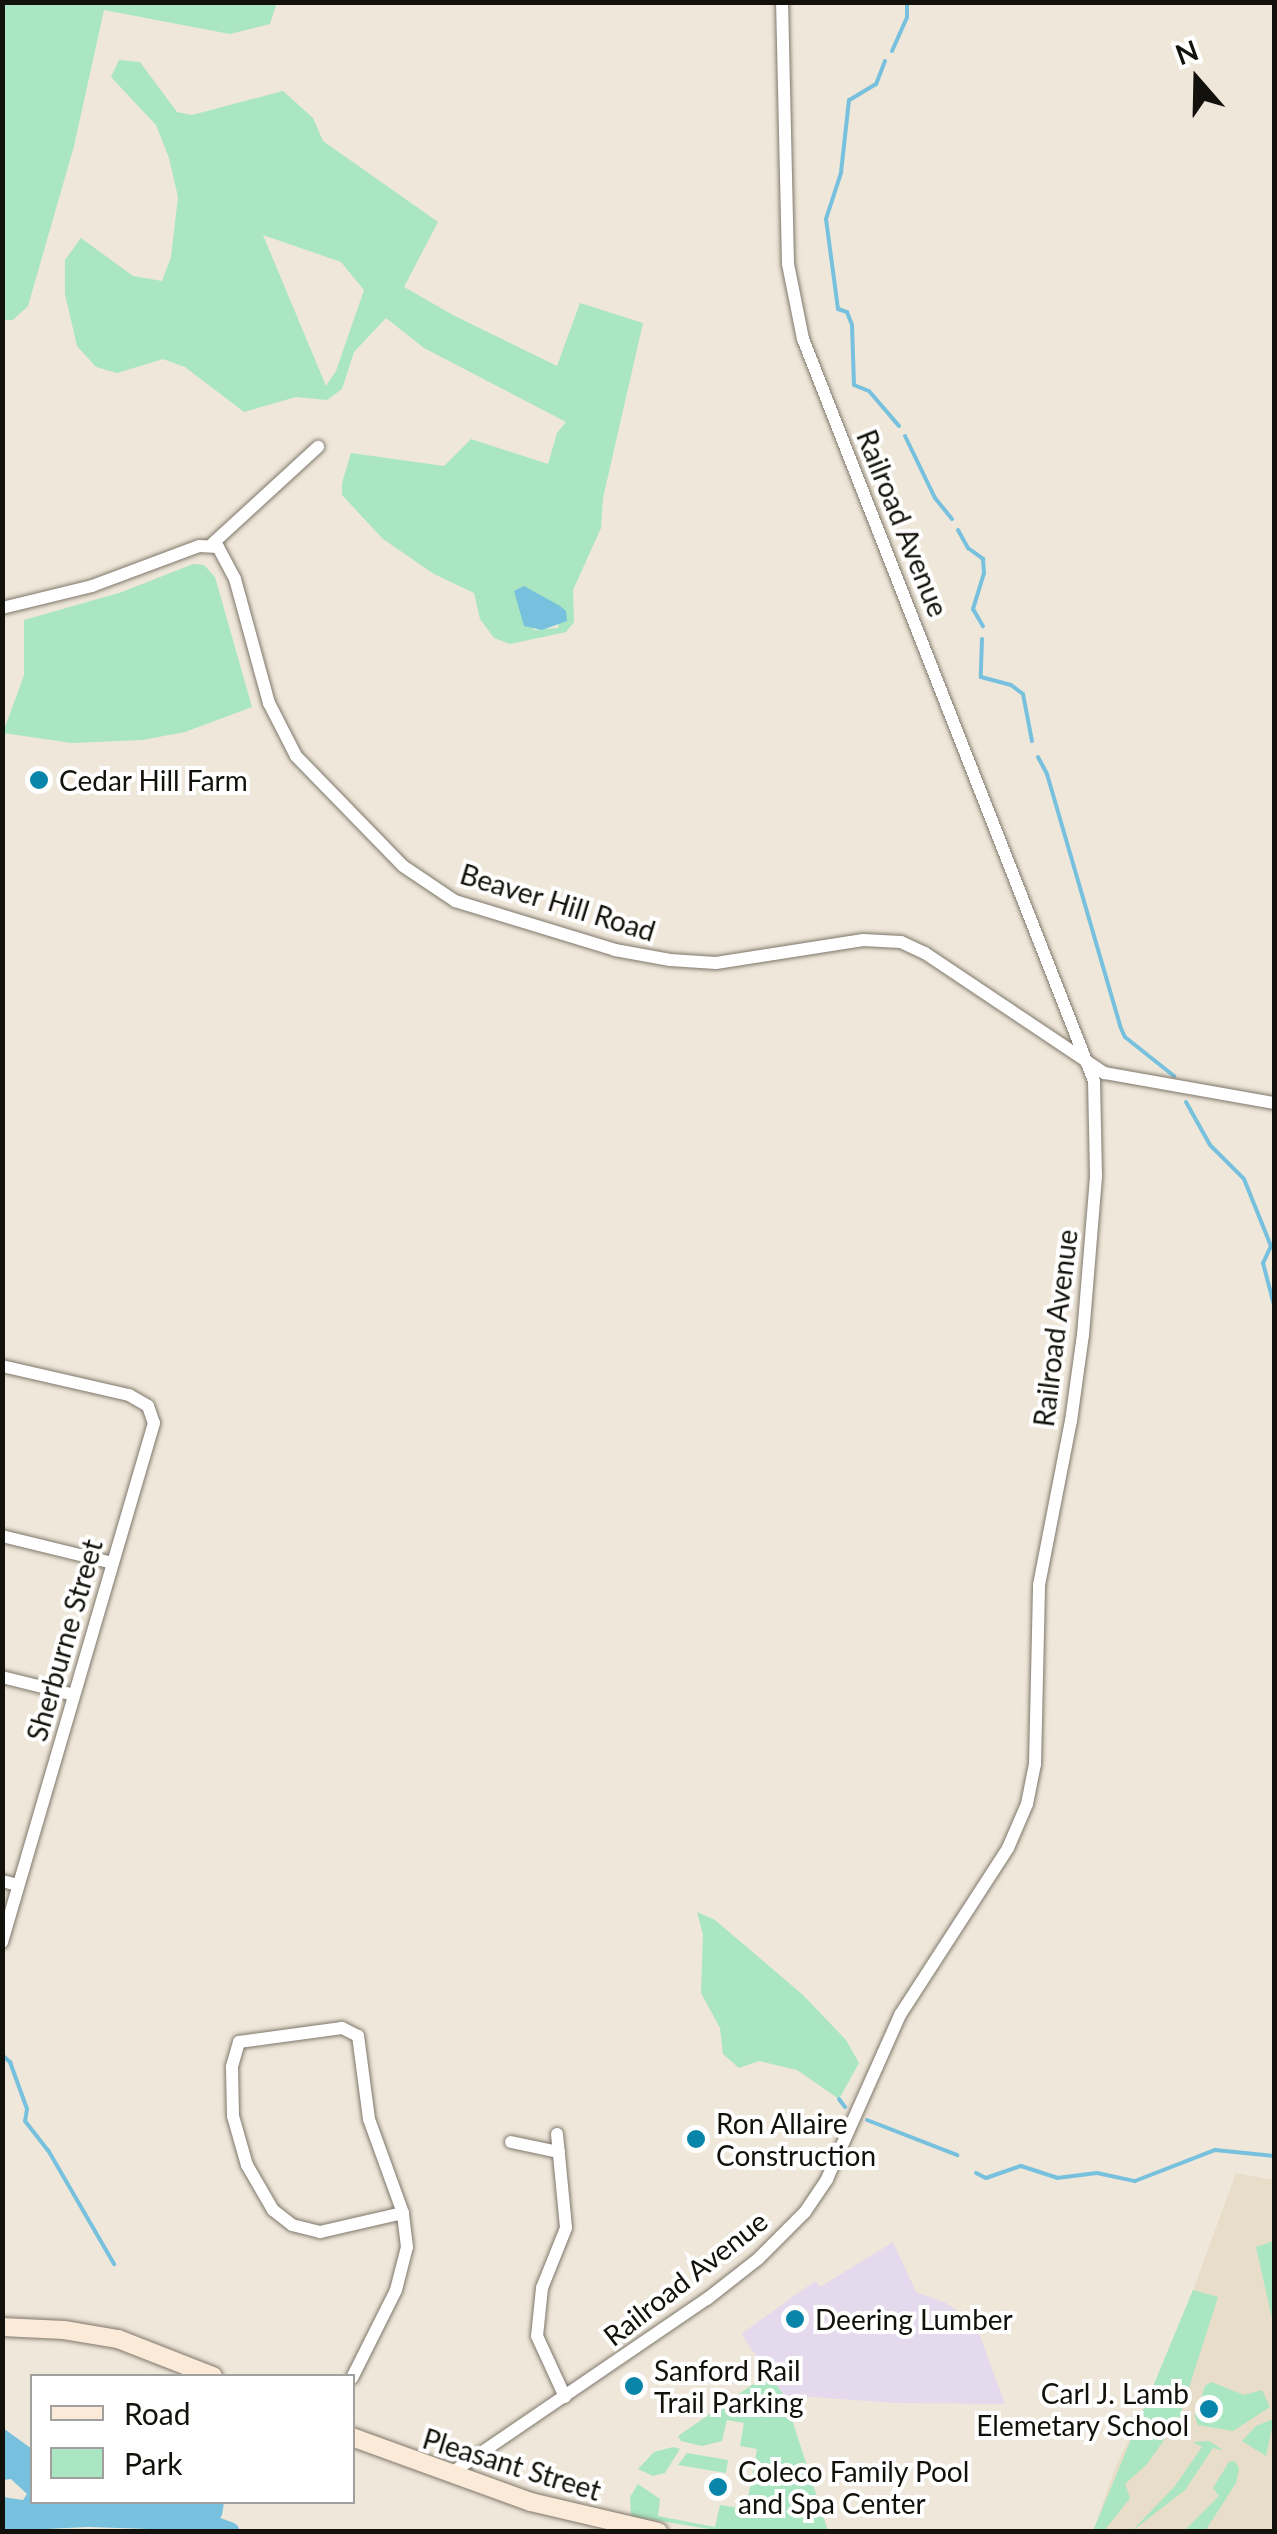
<!DOCTYPE html>
<style>
body{margin:0}
#map{position:relative;width:1277px;height:2534px;overflow:hidden;background:#efe7d9;font-family:Lato,sans-serif}
div>[style]{position:absolute}
.industrial>*{inset:0;background:#e5d9ed}
.built>*{inset:0;background:#e8ddc8}
.green>*{inset:0;background:#a9e6c1}
.water>*{inset:0;background:#77c1de}
.stream>*{height:4px;margin:-2px;padding:0 2px;transform-origin:2px;border-radius:2px;background:#77c1de}
.river>*{height:20px;margin:-10px;padding:0 10px;transform-origin:10px;border-radius:10px;background:#77c1de}
.roads{filter:drop-shadow(0 0 2px #7e776b) drop-shadow(0 0 2px #7e776b)}
.minor>*{height:12px;margin:-6px;padding:0 6px;transform-origin:6px;border-radius:6px;background:#fff}
.secondary>*{height:18px;margin:-9px;padding:0 9px;transform-origin:9px;border-radius:9px;background:#fcead8}
.dots>*{width:28px;height:28px;translate:-50% -50%;box-sizing:border-box;border:5px solid #fff;border-radius:50%}
span{translate:-50% -50%;white-space:nowrap;text-align:center;line-height:1.15;-webkit-text-stroke:8px #fff;paint-order:stroke}
.street-label{font-size:28px;color:#13110c}
.poi-label{font-size:28px;color:#13110c}
.left{translate:0 -50%;text-align:left}
.right{translate:-100% -50%;text-align:right}
.frame{position:absolute;inset:0;border:5px solid #13110c;pointer-events:none}
.legend{position:absolute;left:30px;top:2374px;width:325px;height:130px;box-sizing:border-box;background:#fff;border:2px solid #a1a09e;margin:0;padding:12px 18px;list-style:none;font-size:30px;color:#13110c}
.legend li{display:flex;align-items:center;gap:20px;height:50px}
.legend b{width:50px;border:2px solid #a1a09e}
.north{position:absolute;left:1147px;top:30px;width:100px;height:100px;-webkit-text-stroke:8px #fff;paint-order:stroke;rotate:340deg;font-size:28px;font-weight:700;line-height:40px;text-align:center;color:#13110c}
.north::after{content:'';display:block;margin:auto;width:35px;height:45px;background:#13110c;clip-path:polygon(50% 0,100% 100%,50% 72%,0 100%)}
</style>
<div id="map">
<div class="industrial">
<i style="clip-path:polygon(893px 2242px,916px 2292px,946px 2303px,975px 2323px,1005px 2404px,896px 2403px,784px 2395px,764px 2367px,741px 2334px,815px 2281px,820px 2287px)"></i>
</div>
<div class="built">
<i style="clip-path:polygon(1236px 2173px,1274px 2180px,1274px 2531px,1093px 2532px,1115px 2468px,1171px 2351px)"></i>
</div>
<div class="green">
<i style="clip-path:polygon(277px 2px,270px 24px,230px 34px,104px 10px,74px 146px,28px 306px,13px 320px,3px 320px,3px 3px)"></i>
<i style="clip-path:polygon(evenodd,119px 60px,140px 62px,177px 112px,192px 115px,283px 91px,313px 118px,323px 141px,438px 222px,404px 287px,453px 315px,557px 366px,580px 303px,643px 323px,603px 498px,601px 528px,573px 590px,574px 622px,566px 632px,510px 644px,494px 638px,480px 619px,474px 593px,434px 574px,383px 539px,342px 495px,342px 483px,351px 453px,444px 466px,471px 439px,548px 464px,557px 433px,566px 422px,424px 348px,386px 318px,354px 352px,342px 389px,327px 400px,296px 397px,244px 412px,185px 367px,163px 359px,117px 373px,96px 367px,77px 346px,65px 294px,65px 260px,81px 238px,133px 276px,162px 281px,171px 257px,178px 197px,169px 158px,156px 125px,111px 77px,119px 60px,263px 235px,341px 262px,364px 290px,336px 371px,326px 386px,263px 235px,119px 60px,514px 591px,560px 606px,558px 628px,534px 630px,514px 591px)"></i>
<i style="clip-path:polygon(193px 564px,204px 565px,215px 577px,252px 707px,185px 732px,142px 740px,72px 743px,3px 733px,24px 675px,24px 620px,122px 592px)"></i>
<i style="clip-path:polygon(697px 1912px,715px 1920px,803px 1995px,846px 2040px,859px 2063px,839px 2099px,797px 2070px,759px 2061px,739px 2068px,723px 2054px,720px 2028px,701px 1993px,703px 1935px)"></i>
<i style="clip-path:polygon(1274px 2241px,1274px 2327px,1256px 2247px)"></i>
<i style="clip-path:polygon(1193px 2290px,1218px 2297px,1179px 2419px,1147px 2464px,1125px 2484px,1130px 2498px,1104px 2531px,1093px 2531px)"></i>
<i style="clip-path:polygon(768px 2374px,784px 2395px,828px 2531px,721px 2531px,631px 2516px,630px 2497px,638px 2484px,660px 2499px,658px 2516px,715px 2527px,720px 2505px,746px 2509px,757px 2449px,740px 2446px,744px 2423px,727px 2420px,722px 2441px,702px 2446px,681px 2441px,678px 2436px)"></i>
<i style="clip-path:polygon(1211px 2382px,1244px 2395px,1262px 2390px,1270px 2407px,1233px 2431px,1198px 2425px,1195px 2416px,1205px 2386px)"></i>
<i style="clip-path:polygon(1274px 2419px,1266px 2456px,1242px 2441px,1256px 2426px)"></i>
<i style="clip-path:polygon(1209px 2441px,1223px 2450px,1213px 2448px,1185px 2490px,1132px 2531px,1175px 2486px,1202px 2447px,1193px 2442px)"></i>
<i style="clip-path:polygon(673px 2447px,680px 2449px,665px 2473px,653px 2476px,638px 2469px,654px 2452px)"></i>
<i style="clip-path:polygon(687px 2453px,728px 2460px,726px 2473px,678px 2465px)"></i>
<i style="clip-path:polygon(1235px 2461px,1239px 2469px,1236px 2483px,1205px 2531px,1184px 2531px,1219px 2496px,1213px 2488px,1229px 2462px)"></i>
</div>
<div class="water">
<i style="clip-path:polygon(524px 586px,560px 606px,566px 611px,567px 621px,542px 630px,524px 626px,514px 591px)"></i>
<i style="clip-path:polygon(3px 2428px,32px 2449px,32px 2502px,224px 2502px,222px 2515px,212px 2531px,88px 2527px,3px 2531px,3px 2497px,23px 2500px,27px 2494px,11px 2479px,3px 2480px)"></i>
</div>
<div class="stream">
<i style="left:892px;top:51px;width:37px;rotate:-66deg"></i>
<i style="left:907px;top:17px;width:15px;rotate:-90deg"></i>
<i style="left:885px;top:61px;width:25px;rotate:111deg"></i>
<i style="left:876px;top:84px;width:31px;rotate:149deg"></i>
<i style="left:849px;top:100px;width:73px;rotate:96.3deg"></i>
<i style="left:841px;top:173px;width:48px;rotate:108.1deg"></i>
<i style="left:826px;top:219px;width:91px;rotate:82.4deg"></i>
<i style="left:838px;top:309px;width:9px;rotate:18deg"></i>
<i style="left:847px;top:312px;width:14px;rotate:69deg"></i>
<i style="left:852px;top:325px;width:60px;rotate:88.1deg"></i>
<i style="left:854px;top:385px;width:16px;rotate:22deg"></i>
<i style="left:869px;top:391px;width:46px;rotate:49.4deg"></i>
<i style="left:905px;top:436px;width:69px;rotate:64.2deg"></i>
<i style="left:935px;top:498px;width:27px;rotate:51deg"></i>
<i style="left:958px;top:530px;width:21px;rotate:61deg"></i>
<i style="left:968px;top:548px;width:19px;rotate:36deg"></i>
<i style="left:983px;top:559px;width:14px;rotate:86deg"></i>
<i style="left:984px;top:573px;width:38px;rotate:107deg"></i>
<i style="left:973px;top:609px;width:20px;rotate:60deg"></i>
<i style="left:982px;top:639px;width:38px;rotate:92deg"></i>
<i style="left:981px;top:677px;width:31px;rotate:15deg"></i>
<i style="left:1011px;top:685px;width:15px;rotate:37deg"></i>
<i style="left:1023px;top:694px;width:48px;rotate:79.2deg"></i>
<i style="left:1038px;top:757px;width:19px;rotate:62deg"></i>
<i style="left:1047px;top:774px;width:262px;rotate:73.8deg"></i>
<i style="left:1120px;top:1026px;width:12px;rotate:66deg"></i>
<i style="left:1125px;top:1037px;width:63px;rotate:38.5deg"></i>
<i style="left:1186px;top:1102px;width:49px;rotate:60.8deg"></i>
<i style="left:1210px;top:1145px;width:48px;rotate:45deg"></i>
<i style="left:1244px;top:1179px;width:72px;rotate:68.1deg"></i>
<i style="left:1271px;top:1246px;width:19px;rotate:115deg"></i>
<i style="left:1263px;top:1263px;width:43px;rotate:75.3deg"></i>
<i style="left:2px;top:2055px;width:11px;rotate:41deg"></i>
<i style="left:10px;top:2062px;width:50px;rotate:70.1deg"></i>
<i style="left:27px;top:2109px;width:12px;rotate:99deg"></i>
<i style="left:25px;top:2121px;width:37px;rotate:52deg"></i>
<i style="left:48px;top:2150px;width:132px;rotate:59.9deg"></i>
<i style="left:839px;top:2099px;width:10px;rotate:53deg"></i>
<i style="left:867px;top:2120px;width:97px;rotate:21.3deg"></i>
<i style="left:976px;top:2173px;width:11px;rotate:27deg"></i>
<i style="left:986px;top:2178px;width:37px;rotate:-19deg"></i>
<i style="left:1021px;top:2166px;width:38px;rotate:18deg"></i>
<i style="left:1057px;top:2178px;width:40px;rotate:-7.1deg"></i>
<i style="left:1097px;top:2173px;width:39px;rotate:12deg"></i>
<i style="left:1135px;top:2181px;width:86px;rotate:-21.2deg"></i>
<i style="left:1215px;top:2150px;width:59px;rotate:5.8deg"></i>
</div>
<div class="river">
<i style="left:190px;top:2518px;width:42px;rotate:19.3deg"></i>
</div>
<div class="roads">
<div class="minor">
<i style="left:212px;top:544px;width:144px;rotate:-42.5deg"></i>
<i style="left:2px;top:608px;width:93px;rotate:-13.7deg"></i>
<i style="left:92px;top:586px;width:114px;rotate:-20.5deg"></i>
<i style="left:199px;top:546px;width:19px;rotate:3deg"></i>
<i style="left:218px;top:547px;width:36px;rotate:62deg"></i>
<i style="left:235px;top:579px;width:129px;rotate:74.7deg"></i>
<i style="left:269px;top:703px;width:59px;rotate:63deg"></i>
<i style="left:296px;top:756px;width:153px;rotate:45.8deg"></i>
<i style="left:403px;top:866px;width:63px;rotate:33.9deg"></i>
<i style="left:455px;top:901px;width:167px;rotate:17deg"></i>
<i style="left:615px;top:950px;width:56px;rotate:10.3deg"></i>
<i style="left:670px;top:960px;width:46px;rotate:3.7deg"></i>
<i style="left:716px;top:963px;width:149px;rotate:-8.9deg"></i>
<i style="left:863px;top:940px;width:38px;rotate:3deg"></i>
<i style="left:901px;top:942px;width:26px;rotate:25deg"></i>
<i style="left:925px;top:953px;width:216px;rotate:33.8deg"></i>
<i style="left:1104px;top:1073px;width:173px;rotate:10deg"></i>
<i style="left:2px;top:1366px;width:130px;rotate:12.9deg"></i>
<i style="left:129px;top:1395px;width:22px;rotate:30deg"></i>
<i style="left:148px;top:1406px;width:18px;rotate:71deg"></i>
<i style="left:154px;top:1423px;width:541px;rotate:106.32deg"></i>
<i style="left:2px;top:1536px;width:114px;rotate:13.7deg"></i>
<i style="left:2px;top:1677px;width:74px;rotate:14deg"></i>
<i style="left:2px;top:1881px;width:16px;rotate:14deg"></i>
<i style="left:557px;top:2134px;width:94px;rotate:84.5deg"></i>
<i style="left:566px;top:2228px;width:65px;rotate:111.8deg"></i>
<i style="left:542px;top:2288px;width:48px;rotate:95.9deg"></i>
<i style="left:537px;top:2336px;width:67px;rotate:65.3deg"></i>
<i style="left:511px;top:2142px;width:49px;rotate:11.8deg"></i>
<i style="left:352px;top:2378px;width:98px;rotate:-63.4deg"></i>
<i style="left:396px;top:2290px;width:44px;rotate:-75.7deg"></i>
<i style="left:407px;top:2247px;width:34px;rotate:-97deg"></i>
<i style="left:403px;top:2213px;width:100px;rotate:-109.9deg"></i>
<i style="left:369px;top:2119px;width:84px;rotate:-97.5deg"></i>
<i style="left:358px;top:2036px;width:18px;rotate:-153deg"></i>
<i style="left:342px;top:2028px;width:104px;rotate:172.3deg"></i>
<i style="left:239px;top:2042px;width:26px;rotate:106deg"></i>
<i style="left:232px;top:2067px;width:49px;rotate:88.8deg"></i>
<i style="left:233px;top:2116px;width:51px;rotate:74.1deg"></i>
<i style="left:247px;top:2165px;width:52px;rotate:60deg"></i>
<i style="left:273px;top:2210px;width:24px;rotate:38deg"></i>
<i style="left:292px;top:2225px;width:29px;rotate:14deg"></i>
<i style="left:320px;top:2232px;width:85px;rotate:-12.9deg"></i>
<i style="left:450px;top:2474px;width:311px;rotate:-34.3deg"></i>
<i style="left:707px;top:2299px;width:65px;rotate:-38.1deg"></i>
<i style="left:758px;top:2259px;width:66px;rotate:-45deg"></i>
<i style="left:805px;top:2212px;width:40px;rotate:-56deg"></i>
<i style="left:827px;top:2179px;width:180px;rotate:-66deg"></i>
<i style="left:900px;top:2015px;width:199px;rotate:-57.1deg"></i>
<i style="left:1008px;top:1848px;width:48px;rotate:-66.6deg"></i>
<i style="left:1027px;top:1804px;width:41px;rotate:-78.7deg"></i>
<i style="left:1035px;top:1764px;width:179px;rotate:-88.7deg"></i>
<i style="left:1039px;top:1585px;width:167px;rotate:-79deg"></i>
<i style="left:1071px;top:1421px;width:87px;rotate:-82.1deg"></i>
<i style="left:1083px;top:1335px;width:160px;rotate:-85.3deg"></i>
<i style="left:1096px;top:1176px;width:95px;rotate:-91.2deg"></i>
<i style="left:1094px;top:1081px;width:797px;rotate:-111.41deg"></i>
<i style="left:803px;top:339px;width:76px;rotate:-101.3deg"></i>
<i style="left:788px;top:264px;width:262px;rotate:-91.3deg"></i>
</div>
<div class="secondary">
<i style="left:2px;top:2327px;width:62px;rotate:2.8deg"></i>
<i style="left:64px;top:2330px;width:55px;rotate:9.5deg"></i>
<i style="left:118px;top:2339px;width:102px;rotate:21.3deg"></i>
<i style="left:352px;top:2437px;width:190px;rotate:20deg"></i>
<i style="left:531px;top:2502px;width:131px;rotate:13.2deg"></i>
</div>
</div>
<div class="dots">
<i style="left:39px;top:780px;background:#0885a9"></i>
<i style="left:696px;top:2139px;background:#0885a9"></i>
<i style="left:795px;top:2319px;background:#0885a9"></i>
<i style="left:634px;top:2386px;background:#0885a9"></i>
<i style="left:1209px;top:2409px;background:#0885a9"></i>
<i style="left:718px;top:2487px;background:#0885a9"></i>
</div>
<div class="street-label">
<span style="left:903px;top:523px;rotate:68deg">Railroad Avenue</span>
<span style="left:558px;top:902px;rotate:17deg">Beaver Hill Road</span>
<span style="left:1055px;top:1328px;rotate:-83deg">Railroad Avenue</span>
<span style="left:64px;top:1640px;rotate:-74deg">Sherburne Street</span>
<span style="left:685px;top:2278px;rotate:-38deg">Railroad Avenue</span>
<span style="left:512px;top:2464px;rotate:17deg">Pleasant Street</span>
</div>
<div class="poi-label">
<span class="left" style="left:59px;top:780px">Cedar Hill Farm</span>
<span class="left" style="left:716px;top:2139px">Ron Allaire<br>Construction</span>
<span class="left" style="left:815px;top:2319px">Deering Lumber</span>
<span class="left" style="left:654px;top:2386px">Sanford Rail<br>Trail Parking</span>
<span class="right" style="left:1189px;top:2409px">Carl J. Lamb<br>Elemetary School</span>
<span class="left" style="left:738px;top:2487px">Coleco Family Pool<br>and Spa Center</span>
</div>
<div class="frame"></div>
<ul class="legend">
<li><b style="height:12px;background:#fcead8"></b>Road</li>
<li><b style="height:28px;background:#a9e6c1"></b>Park</li>
</ul>
<div class="north">N</div>
</div>
